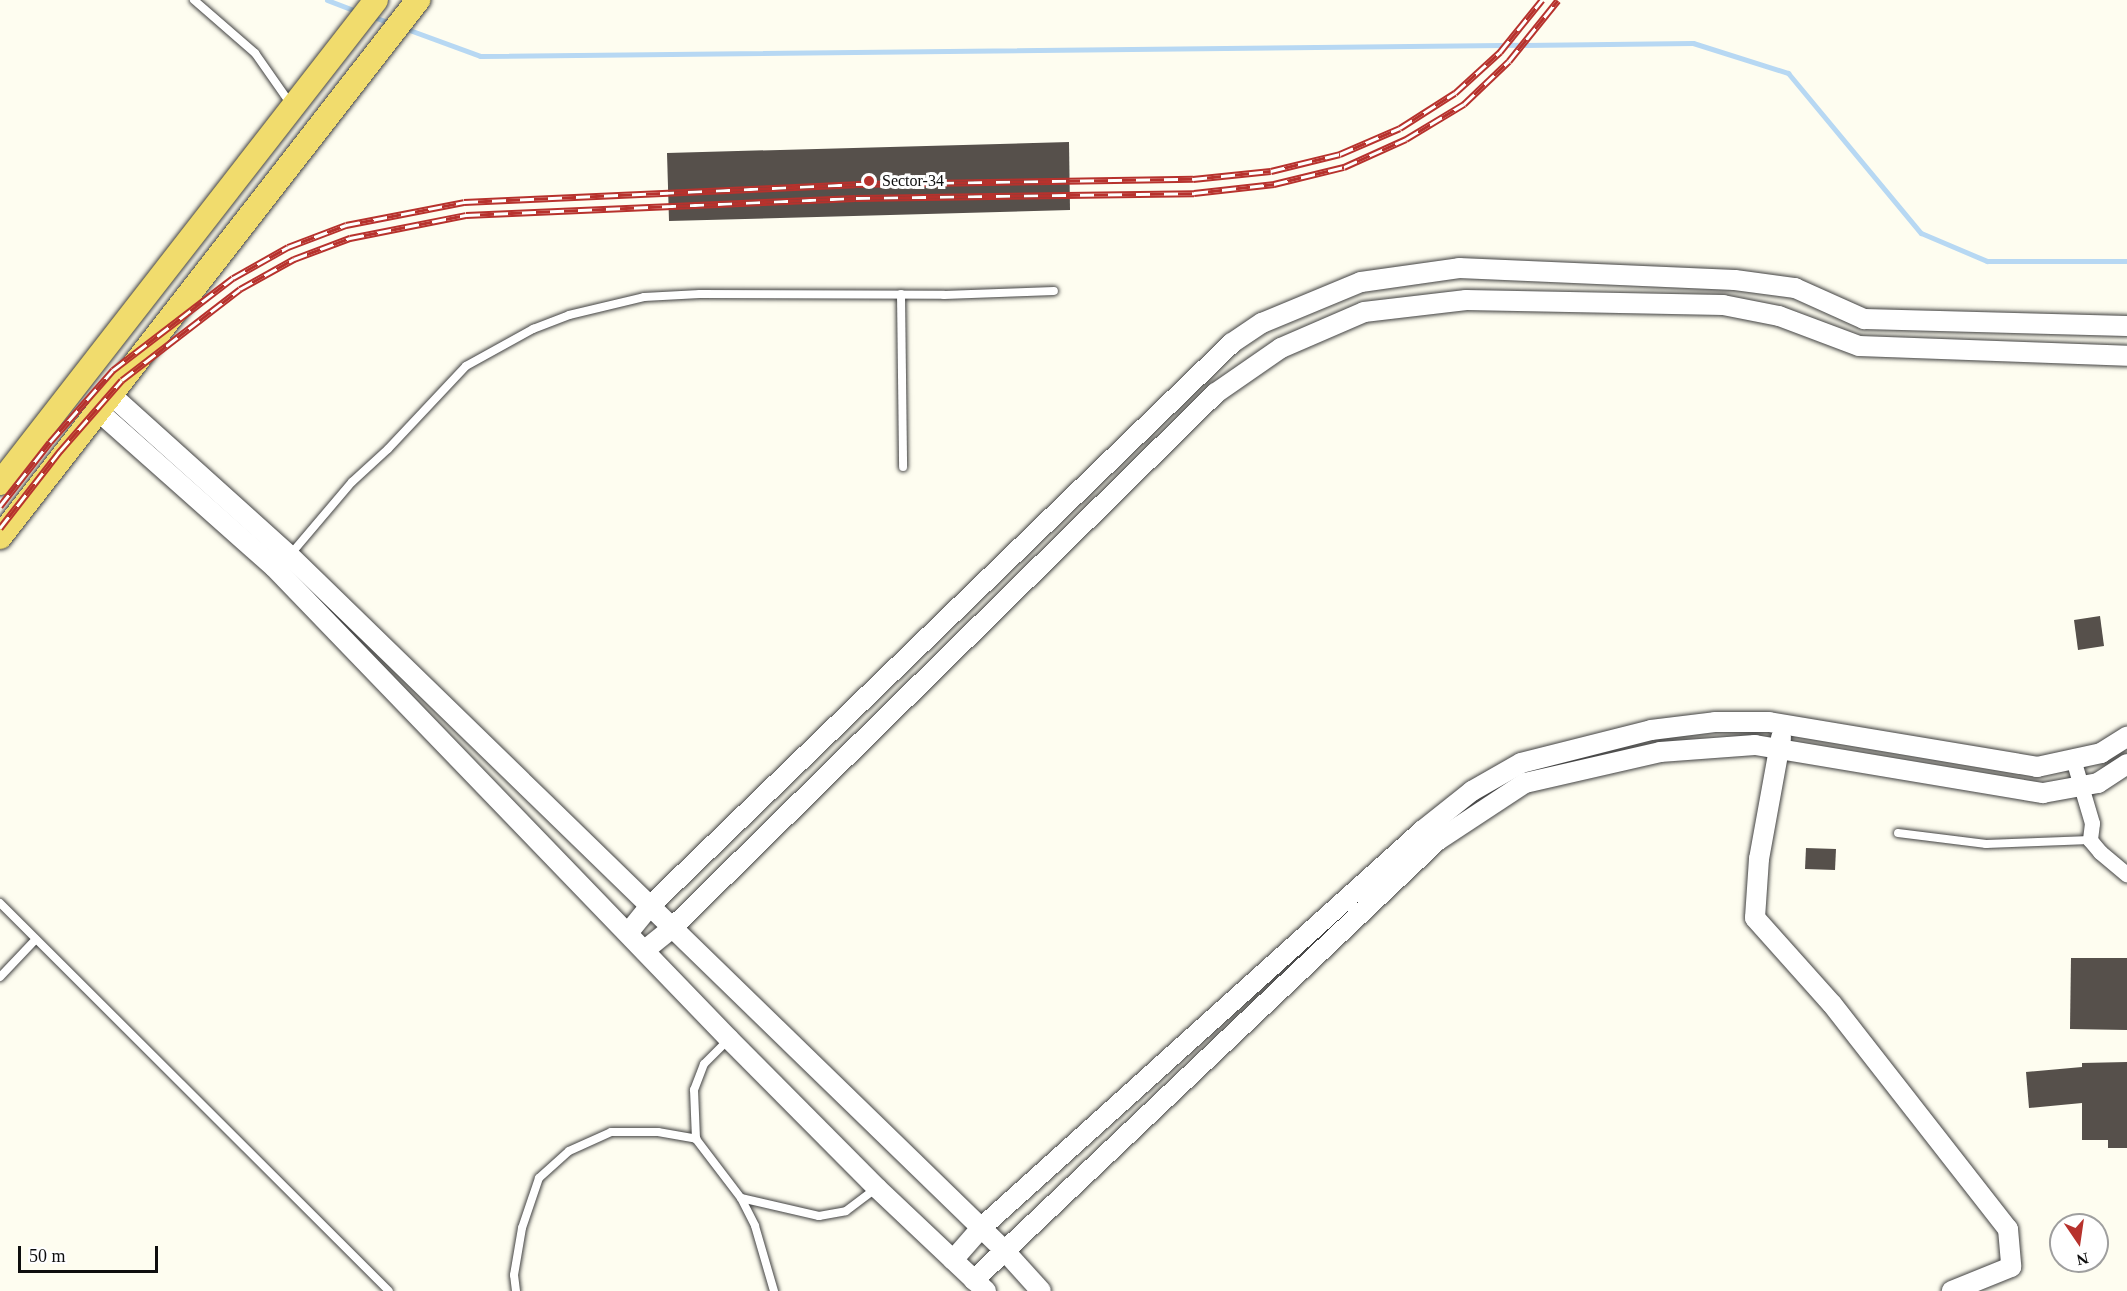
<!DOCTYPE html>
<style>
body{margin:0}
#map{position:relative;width:2127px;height:1291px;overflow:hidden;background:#fefdf0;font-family:Georgia,serif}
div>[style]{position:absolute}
.stream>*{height:5px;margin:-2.5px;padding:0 2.5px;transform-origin:2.5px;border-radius:2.5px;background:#b7d8f3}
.building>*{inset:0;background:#56504b}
.roads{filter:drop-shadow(0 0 2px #414141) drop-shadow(0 0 2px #414141)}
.service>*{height:8px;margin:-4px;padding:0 4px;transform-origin:4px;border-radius:4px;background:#fff}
.minor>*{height:15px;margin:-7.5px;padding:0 7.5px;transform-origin:7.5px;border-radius:7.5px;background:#fff}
.tertiary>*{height:20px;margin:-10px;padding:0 10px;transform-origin:10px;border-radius:10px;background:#fff}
.primary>*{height:24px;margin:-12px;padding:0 12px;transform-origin:12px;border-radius:12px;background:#f1dc6d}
.rail>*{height:7px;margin-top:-3.5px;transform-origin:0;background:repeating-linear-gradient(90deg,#fff 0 14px,#b7322d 0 28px);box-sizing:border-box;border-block:2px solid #b7322d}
.dots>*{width:16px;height:16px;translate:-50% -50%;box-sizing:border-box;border:3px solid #fff;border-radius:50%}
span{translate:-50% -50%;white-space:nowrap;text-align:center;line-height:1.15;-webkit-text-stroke:6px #fff;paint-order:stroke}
.poi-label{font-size:16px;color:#0e0e0e}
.left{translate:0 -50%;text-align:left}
.north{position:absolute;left:2049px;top:1213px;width:60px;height:60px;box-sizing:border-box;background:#fff;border:2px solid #9f9f9f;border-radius:50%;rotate:167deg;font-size:16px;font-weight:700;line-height:24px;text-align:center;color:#0e0e0e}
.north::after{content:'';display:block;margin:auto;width:21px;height:27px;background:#b7322d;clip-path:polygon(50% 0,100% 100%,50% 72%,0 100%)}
.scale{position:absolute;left:18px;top:1246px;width:140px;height:27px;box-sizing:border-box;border:3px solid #0e0e0e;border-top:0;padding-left:8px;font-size:18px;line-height:21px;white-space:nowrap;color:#0e0e0e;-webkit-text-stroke:4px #fff;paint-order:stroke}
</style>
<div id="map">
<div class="stream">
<i style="left:327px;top:0;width:34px;rotate:21deg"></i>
<i style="left:371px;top:16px;width:20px;rotate:20deg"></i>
<i style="left:404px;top:28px;width:81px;rotate:20.2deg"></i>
<i style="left:480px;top:56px;width:1213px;rotate:-0.61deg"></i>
<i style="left:1693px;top:43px;width:100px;rotate:17.5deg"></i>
<i style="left:1788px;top:73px;width:208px;rotate:50.3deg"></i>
<i style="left:1921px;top:233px;width:72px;rotate:23deg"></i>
<i style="left:1987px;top:261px;width:140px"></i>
</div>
<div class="building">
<i style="clip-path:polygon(1069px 142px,1070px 210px,669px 221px,667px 153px)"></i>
<i style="clip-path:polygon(2100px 616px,2104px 646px,2078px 650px,2074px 620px)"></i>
<i style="clip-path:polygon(1806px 848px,1836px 849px,1835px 870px,1805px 869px)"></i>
<i style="clip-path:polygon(2071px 958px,2127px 958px,2127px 1030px,2070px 1029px)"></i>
<i style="clip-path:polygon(2127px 1062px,2127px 1148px,2108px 1148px,2108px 1140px,2082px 1140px,2082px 1103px,2029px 1108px,2026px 1072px,2082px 1067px,2082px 1063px)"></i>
</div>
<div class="roads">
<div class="service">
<i style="left:194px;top:0;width:81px;rotate:41deg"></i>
<i style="left:255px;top:53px;width:61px;rotate:55deg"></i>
<i style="left:901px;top:294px;width:173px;rotate:89.3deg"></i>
<i style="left:290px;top:555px;width:96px;rotate:-49.7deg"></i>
<i style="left:352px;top:482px;width:49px;rotate:-42.5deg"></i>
<i style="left:388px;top:449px;width:114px;rotate:-46.8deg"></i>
<i style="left:466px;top:366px;width:77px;rotate:-28.9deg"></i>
<i style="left:533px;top:329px;width:39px;rotate:-21deg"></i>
<i style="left:569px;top:315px;width:77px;rotate:-13.5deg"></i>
<i style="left:644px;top:297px;width:56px;rotate:-3.1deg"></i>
<i style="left:700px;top:294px;width:244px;rotate:0.2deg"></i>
<i style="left:944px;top:295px;width:110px;rotate:-2.1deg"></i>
<i style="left:1898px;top:833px;width:89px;rotate:7.1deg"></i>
<i style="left:1986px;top:844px;width:104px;rotate:-2.2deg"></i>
<i style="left:0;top:903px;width:549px;rotate:44.93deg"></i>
<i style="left:0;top:977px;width:52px;rotate:-46.5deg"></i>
<i style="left:696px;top:1139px;width:49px;rotate:-92.3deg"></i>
<i style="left:694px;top:1090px;width:28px;rotate:-69deg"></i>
<i style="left:704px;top:1064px;width:35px;rotate:-45deg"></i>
<i style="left:741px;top:1198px;width:80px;rotate:13deg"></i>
<i style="left:819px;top:1216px;width:27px;rotate:-10deg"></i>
<i style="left:846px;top:1211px;width:39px;rotate:-37deg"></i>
<i style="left:516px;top:1291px;width:16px;rotate:-97deg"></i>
<i style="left:514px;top:1275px;width:48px;rotate:-80.3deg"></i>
<i style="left:522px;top:1228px;width:53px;rotate:-71.2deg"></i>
<i style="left:539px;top:1178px;width:40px;rotate:-42deg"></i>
<i style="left:569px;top:1151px;width:46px;rotate:-24.3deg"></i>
<i style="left:611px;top:1132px;width:47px"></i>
<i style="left:658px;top:1132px;width:39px;rotate:10deg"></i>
<i style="left:696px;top:1139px;width:74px;rotate:52.7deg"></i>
<i style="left:741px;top:1198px;width:31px;rotate:63deg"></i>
<i style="left:755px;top:1226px;width:68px;rotate:73.7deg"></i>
</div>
<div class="minor">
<i style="left:2073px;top:759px;width:67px;rotate:73.5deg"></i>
<i style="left:2092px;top:823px;width:17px;rotate:97deg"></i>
<i style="left:2090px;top:840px;width:16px;rotate:50deg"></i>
<i style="left:2100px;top:852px;width:35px;rotate:40deg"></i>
</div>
<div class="tertiary">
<i style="left:109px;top:393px;width:242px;rotate:42deg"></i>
<i style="left:289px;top:555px;width:997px;rotate:44.19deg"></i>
<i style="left:1004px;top:1250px;width:55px;rotate:47.9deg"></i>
<i style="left:97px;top:410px;width:237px;rotate:41.6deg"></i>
<i style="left:274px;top:567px;width:656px;rotate:46.05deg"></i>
<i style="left:729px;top:1039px;width:210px;rotate:45.2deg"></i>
<i style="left:877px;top:1188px;width:150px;rotate:43.4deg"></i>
<i style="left:1781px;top:738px;width:123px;rotate:100.3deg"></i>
<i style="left:1759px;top:859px;width:59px;rotate:93.9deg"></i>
<i style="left:1755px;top:918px;width:115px;rotate:48.2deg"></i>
<i style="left:1832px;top:1004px;width:286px;rotate:52deg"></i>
<i style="left:2008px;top:1229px;width:38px;rotate:85deg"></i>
<i style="left:2011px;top:1267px;width:64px;rotate:157.9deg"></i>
<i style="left:628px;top:933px;width:33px;rotate:-51deg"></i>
<i style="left:649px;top:907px;width:811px;rotate:-44.05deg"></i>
<i style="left:1232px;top:343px;width:36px;rotate:-34deg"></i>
<i style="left:1262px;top:323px;width:107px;rotate:-22.5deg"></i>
<i style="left:1361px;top:282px;width:99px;rotate:-8.1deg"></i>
<i style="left:1459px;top:268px;width:276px;rotate:2.5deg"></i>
<i style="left:1735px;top:280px;width:61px;rotate:7.6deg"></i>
<i style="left:1795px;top:288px;width:76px;rotate:24.2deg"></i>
<i style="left:1864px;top:319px;width:263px;rotate:1.5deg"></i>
<i style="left:645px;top:950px;width:35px;rotate:-39deg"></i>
<i style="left:672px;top:928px;width:763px;rotate:-44.52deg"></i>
<i style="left:1216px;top:393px;width:79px;rotate:-34.7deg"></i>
<i style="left:1281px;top:348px;width:90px;rotate:-23.4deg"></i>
<i style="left:1364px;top:312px;width:103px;rotate:-6.7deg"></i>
<i style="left:1466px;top:300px;width:257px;rotate:1.1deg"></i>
<i style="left:1723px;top:305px;width:57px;rotate:11.1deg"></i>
<i style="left:1779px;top:316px;width:85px;rotate:20.6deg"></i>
<i style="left:1859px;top:346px;width:268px;rotate:2.1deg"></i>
<i style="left:953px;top:1260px;width:43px;rotate:-48.8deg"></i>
<i style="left:981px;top:1228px;width:595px;rotate:-42deg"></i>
<i style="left:1423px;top:830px;width:63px;rotate:-38.5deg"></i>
<i style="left:1472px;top:791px;width:56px;rotate:-29.7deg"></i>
<i style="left:1521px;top:763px;width:134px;rotate:-14.2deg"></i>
<i style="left:1651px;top:730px;width:64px;rotate:-7.1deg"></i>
<i style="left:1715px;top:722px;width:54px"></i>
<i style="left:1769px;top:722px;width:272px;rotate:9.5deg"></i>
<i style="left:2037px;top:767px;width:66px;rotate:-12.3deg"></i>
<i style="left:2101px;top:753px;width:31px;rotate:-32deg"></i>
<i style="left:974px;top:1280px;width:638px;rotate:-43.48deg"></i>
<i style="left:1437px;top:841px;width:105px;rotate:-33.4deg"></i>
<i style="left:1525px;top:783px;width:139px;rotate:-12.9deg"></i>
<i style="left:1660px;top:752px;width:95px;rotate:-4.2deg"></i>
<i style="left:1755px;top:745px;width:292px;rotate:9.5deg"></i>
<i style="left:2043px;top:793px;width:56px;rotate:-10.3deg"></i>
<i style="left:2098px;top:783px;width:35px;rotate:-33deg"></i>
</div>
<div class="primary">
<i style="left:0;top:483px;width:612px;rotate:-52.1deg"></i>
<i style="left:0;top:537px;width:681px;rotate:-52.1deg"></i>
</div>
</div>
<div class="rail">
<i style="left:0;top:506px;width:81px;rotate:-52deg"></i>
<i style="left:50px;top:442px;width:96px;rotate:-48.8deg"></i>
<i style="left:113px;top:370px;width:151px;rotate:-37.5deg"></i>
<i style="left:233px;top:278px;width:63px;rotate:-29.4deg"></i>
<i style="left:288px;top:247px;width:62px;rotate:-20.8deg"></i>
<i style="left:346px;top:225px;width:120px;rotate:-11deg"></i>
<i style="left:464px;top:202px;width:392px;rotate:-2.6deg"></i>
<i style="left:856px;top:184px;width:337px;rotate:-0.9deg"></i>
<i style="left:1193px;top:179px;width:78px;rotate:-5.9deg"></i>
<i style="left:1271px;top:171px;width:71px;rotate:-13.8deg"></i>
<i style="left:1340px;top:154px;width:65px;rotate:-23.4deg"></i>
<i style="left:1400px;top:128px;width:65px;rotate:-32.5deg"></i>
<i style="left:1455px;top:93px;width:61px;rotate:-42.3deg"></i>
<i style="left:1500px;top:52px;width:67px;rotate:-51.1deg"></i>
<i style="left:0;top:528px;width:98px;rotate:-52.1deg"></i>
<i style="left:60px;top:451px;width:94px;rotate:-48.9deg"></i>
<i style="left:122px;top:380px;width:149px;rotate:-37.6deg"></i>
<i style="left:240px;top:289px;width:62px;rotate:-29.1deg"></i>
<i style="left:294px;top:259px;width:60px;rotate:-20.6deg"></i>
<i style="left:350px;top:238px;width:118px;rotate:-11.2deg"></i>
<i style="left:466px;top:215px;width:390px;rotate:-2.5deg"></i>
<i style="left:856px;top:198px;width:338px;rotate:-0.8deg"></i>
<i style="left:1194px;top:193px;width:81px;rotate:-6.4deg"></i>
<i style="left:1274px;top:184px;width:72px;rotate:-13.7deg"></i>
<i style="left:1344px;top:167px;width:68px;rotate:-24.3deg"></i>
<i style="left:1406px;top:139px;width:68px;rotate:-31.1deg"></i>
<i style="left:1464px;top:104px;width:62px;rotate:-43.7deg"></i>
<i style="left:1509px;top:61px;width:78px;rotate:-51.2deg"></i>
</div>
<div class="dots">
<i style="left:869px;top:181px;background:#b7322d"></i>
</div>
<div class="poi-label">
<span class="left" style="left:882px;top:181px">Sector-34</span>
</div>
<div class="north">N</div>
<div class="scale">50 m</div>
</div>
